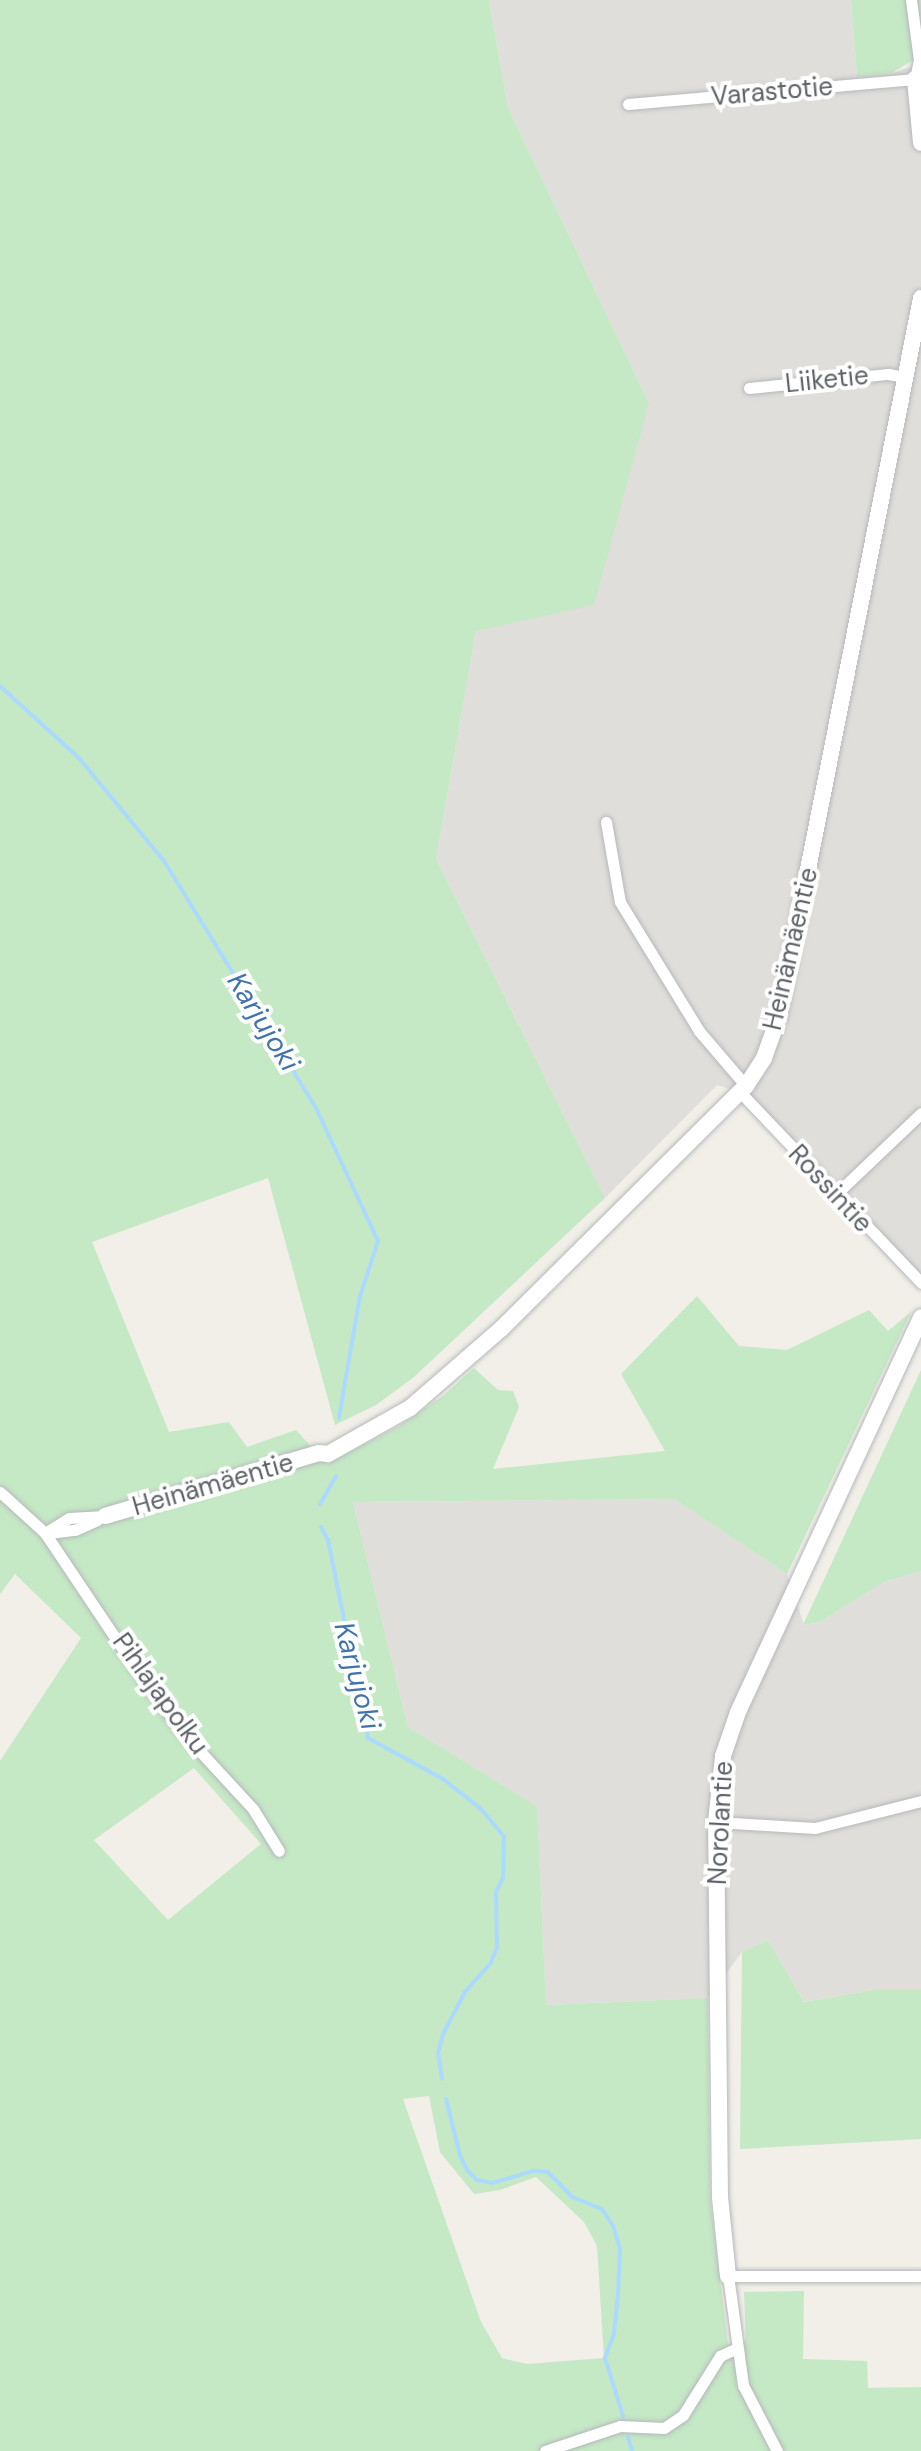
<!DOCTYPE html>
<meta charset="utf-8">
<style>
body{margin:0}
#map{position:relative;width:921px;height:2451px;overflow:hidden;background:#f1efe8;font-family:"DM Sans",sans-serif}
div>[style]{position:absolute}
.industrial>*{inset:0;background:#e0deda}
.green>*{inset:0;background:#c5e8c5}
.stream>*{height:4px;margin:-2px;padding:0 2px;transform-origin:2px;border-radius:2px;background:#aadaff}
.roads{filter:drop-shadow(0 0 2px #b5b8bc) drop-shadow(0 0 2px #b5b8bc)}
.street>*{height:11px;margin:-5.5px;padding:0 5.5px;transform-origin:5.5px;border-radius:5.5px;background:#fff}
.secondary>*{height:16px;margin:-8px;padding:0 8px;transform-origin:8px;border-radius:8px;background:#fff}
span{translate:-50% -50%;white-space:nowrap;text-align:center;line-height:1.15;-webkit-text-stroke:8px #fff;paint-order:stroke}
.street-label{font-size:26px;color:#5f6368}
.water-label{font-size:28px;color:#4174aa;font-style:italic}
</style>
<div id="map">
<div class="industrial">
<i style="clip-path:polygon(489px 0,851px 0,857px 77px,892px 73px,921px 63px,921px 1275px,745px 1094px,717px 1085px,605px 1198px,436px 859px,476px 631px,649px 403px,508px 108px)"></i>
<i style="clip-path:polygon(674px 1499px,787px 1574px,804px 1625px,820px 1622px,884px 1582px,921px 1571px,921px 1989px,880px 1989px,804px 2002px,768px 1940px,742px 1952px,708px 1998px,546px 2005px,537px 1806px,408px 1727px,353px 1502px)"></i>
</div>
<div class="green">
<i style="clip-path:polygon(evenodd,0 0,489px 0,508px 108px,649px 403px,594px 605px,476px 631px,436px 859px,605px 1198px,414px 1377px,376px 1405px,335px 1425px,268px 1178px,92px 1242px,169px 1432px,229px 1422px,247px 1447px,296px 1430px,327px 1464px,399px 1426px,444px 1395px,474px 1368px,498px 1390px,513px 1391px,519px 1407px,493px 1469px,665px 1451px,621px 1374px,697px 1296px,739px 1346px,787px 1350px,869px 1310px,888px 1331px,911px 1312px,787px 1574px,674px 1499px,353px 1502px,408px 1727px,537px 1806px,546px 2005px,708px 1998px,710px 2198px,728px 2344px,746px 2340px,744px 2292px,804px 2291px,803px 2359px,867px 2361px,868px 2388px,921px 2387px,921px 2451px,0 2451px,0 1761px,81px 1638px,15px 1574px,0 1594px,0 0,194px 1768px,261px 1844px,168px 1920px,94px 1840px,194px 1768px,0 0,429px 2096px,440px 2152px,474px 2194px,500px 2190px,536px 2177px,584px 2222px,597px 2246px,604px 2358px,527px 2364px,502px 2358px,481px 2322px,403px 2099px,429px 2096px)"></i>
<i style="clip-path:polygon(851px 0,921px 0,921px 55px,892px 73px,857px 77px)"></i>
<i style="clip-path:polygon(921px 1370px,921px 1571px,884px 1582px,820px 1622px,803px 1625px)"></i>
<i style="clip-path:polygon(768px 1940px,804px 2002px,880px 1989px,921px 1989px,921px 2139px,740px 2149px,742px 1952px)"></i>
</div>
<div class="stream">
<i style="left:0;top:686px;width:105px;rotate:42.3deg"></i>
<i style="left:78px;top:757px;width:135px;rotate:50.4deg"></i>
<i style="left:164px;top:861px;width:290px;rotate:58.4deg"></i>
<i style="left:316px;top:1108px;width:147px;rotate:65deg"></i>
<i style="left:378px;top:1241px;width:58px;rotate:108.1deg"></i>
<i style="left:360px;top:1296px;width:124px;rotate:99.8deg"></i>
<i style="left:320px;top:1504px;width:32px;rotate:-60deg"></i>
<i style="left:321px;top:1527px;width:15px;rotate:62deg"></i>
<i style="left:328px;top:1540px;width:202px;rotate:78.6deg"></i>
<i style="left:368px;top:1738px;width:85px;rotate:28.7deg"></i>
<i style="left:443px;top:1779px;width:48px;rotate:38.3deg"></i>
<i style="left:481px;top:1809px;width:35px;rotate:50deg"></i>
<i style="left:504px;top:1836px;width:42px;rotate:91.4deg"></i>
<i style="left:503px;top:1878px;width:16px;rotate:117deg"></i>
<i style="left:496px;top:1892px;width:55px;rotate:89deg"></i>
<i style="left:497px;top:1947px;width:18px;rotate:112deg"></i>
<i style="left:490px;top:1964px;width:38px;rotate:132deg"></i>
<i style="left:465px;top:1992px;width:47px;rotate:117.6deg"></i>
<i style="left:443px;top:2034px;width:20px;rotate:105deg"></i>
<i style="left:438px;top:2053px;width:26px;rotate:81deg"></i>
<i style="left:446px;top:2099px;width:58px;rotate:76deg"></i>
<i style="left:460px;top:2155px;width:17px;rotate:65deg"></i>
<i style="left:467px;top:2170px;width:14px;rotate:45deg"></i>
<i style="left:477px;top:2180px;width:15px;rotate:11deg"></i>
<i style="left:492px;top:2183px;width:43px;rotate:-16.3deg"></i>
<i style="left:533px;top:2171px;width:15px;rotate:4deg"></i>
<i style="left:548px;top:2172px;width:35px;rotate:46deg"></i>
<i style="left:572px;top:2197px;width:32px;rotate:22deg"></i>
<i style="left:602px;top:2209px;width:20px;rotate:57deg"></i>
<i style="left:613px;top:2226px;width:24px;rotate:73deg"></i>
<i style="left:620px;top:2249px;width:46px;rotate:92.5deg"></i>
<i style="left:618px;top:2295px;width:39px;rotate:96deg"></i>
<i style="left:614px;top:2334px;width:26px;rotate:111deg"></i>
<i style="left:605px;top:2358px;width:61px;rotate:72.8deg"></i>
<i style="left:628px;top:2437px;width:15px;rotate:74deg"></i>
</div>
<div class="roads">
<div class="street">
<i style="left:628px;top:104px;width:288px;rotate:-5deg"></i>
<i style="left:915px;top:79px;width:19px;rotate:-78deg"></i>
<i style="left:919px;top:60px;width:61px;rotate:-97.6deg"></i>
<i style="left:749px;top:388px;width:140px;rotate:-5.8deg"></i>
<i style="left:888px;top:374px;width:17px;rotate:10deg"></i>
<i style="left:606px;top:822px;width:81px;rotate:80.1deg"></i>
<i style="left:620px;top:902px;width:151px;rotate:58.5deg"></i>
<i style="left:699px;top:1031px;width:72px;rotate:49.5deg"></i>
<i style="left:741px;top:1093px;width:262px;rotate:46.5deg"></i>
<i style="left:835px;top:1195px;width:119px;rotate:-43.6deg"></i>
<i style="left:0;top:1492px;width:61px;rotate:42.3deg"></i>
<i style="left:45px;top:1533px;width:178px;rotate:56.2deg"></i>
<i style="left:144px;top:1681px;width:68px;rotate:52.8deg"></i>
<i style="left:185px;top:1735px;width:100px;rotate:47.4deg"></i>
<i style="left:253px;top:1809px;width:49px;rotate:58.2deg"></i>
<i style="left:45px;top:1533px;width:28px;rotate:-32deg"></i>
<i style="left:69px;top:1518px;width:36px;rotate:-3deg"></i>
<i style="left:49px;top:1533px;width:26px;rotate:-7deg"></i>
<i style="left:75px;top:1530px;width:24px;rotate:-24deg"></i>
<i style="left:716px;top:1822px;width:99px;rotate:3.5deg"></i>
<i style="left:815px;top:1828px;width:109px;rotate:-14.3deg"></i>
<i style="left:545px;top:2451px;width:79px;rotate:-18.4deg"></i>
<i style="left:620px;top:2426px;width:44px;rotate:2.6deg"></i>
<i style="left:664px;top:2428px;width:23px;rotate:-34deg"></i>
<i style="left:683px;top:2415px;width:70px;rotate:-57.9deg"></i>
<i style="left:720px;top:2356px;width:17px;rotate:-25deg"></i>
<i style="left:777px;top:2451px;width:74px;rotate:-117.3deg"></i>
<i style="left:743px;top:2385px;width:110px;rotate:-97.8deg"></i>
<i style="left:728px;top:2276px;width:193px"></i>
</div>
<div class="secondary">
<i style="left:921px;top:76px;width:7px;rotate:153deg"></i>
<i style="left:915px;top:79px;width:64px;rotate:84.6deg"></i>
<i style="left:105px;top:1516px;width:223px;rotate:-16.4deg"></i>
<i style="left:319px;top:1453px;width:9px;rotate:6deg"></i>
<i style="left:328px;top:1454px;width:94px;rotate:-29.3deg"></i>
<i style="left:410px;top:1408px;width:122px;rotate:-41deg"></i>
<i style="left:502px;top:1328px;width:344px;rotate:-44.8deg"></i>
<i style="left:746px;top:1086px;width:33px;rotate:-57deg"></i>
<i style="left:764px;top:1058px;width:45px;rotate:-70.3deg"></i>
<i style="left:779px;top:1016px;width:732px;rotate:-78.81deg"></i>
<i style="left:728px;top:2276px;width:79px;rotate:-95.8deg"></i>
<i style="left:720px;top:2197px;width:375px;rotate:-90.6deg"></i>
<i style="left:716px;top:1822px;width:66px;rotate:-83.9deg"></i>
<i style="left:723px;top:1756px;width:46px;rotate:-71.2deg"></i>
<i style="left:738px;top:1712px;width:435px;rotate:-65.1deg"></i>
</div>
</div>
<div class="street-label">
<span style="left:772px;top:92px;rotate:-5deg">Varastotie</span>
<span style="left:827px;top:380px;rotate:-6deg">Liiketie</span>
<span style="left:791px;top:949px;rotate:-77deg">Heinämäentie</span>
<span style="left:830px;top:1189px;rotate:47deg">Rossintie</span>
<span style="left:213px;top:1485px;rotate:-16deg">Heinämäentie</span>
<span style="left:160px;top:1694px;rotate:54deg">Pihlajapolku</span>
<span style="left:721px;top:1823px;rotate:-87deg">Norolantie</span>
</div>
<div class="water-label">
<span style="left:263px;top:1022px;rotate:58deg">Karjujoki</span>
<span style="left:357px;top:1676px;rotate:75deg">Karjujoki</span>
</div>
</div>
